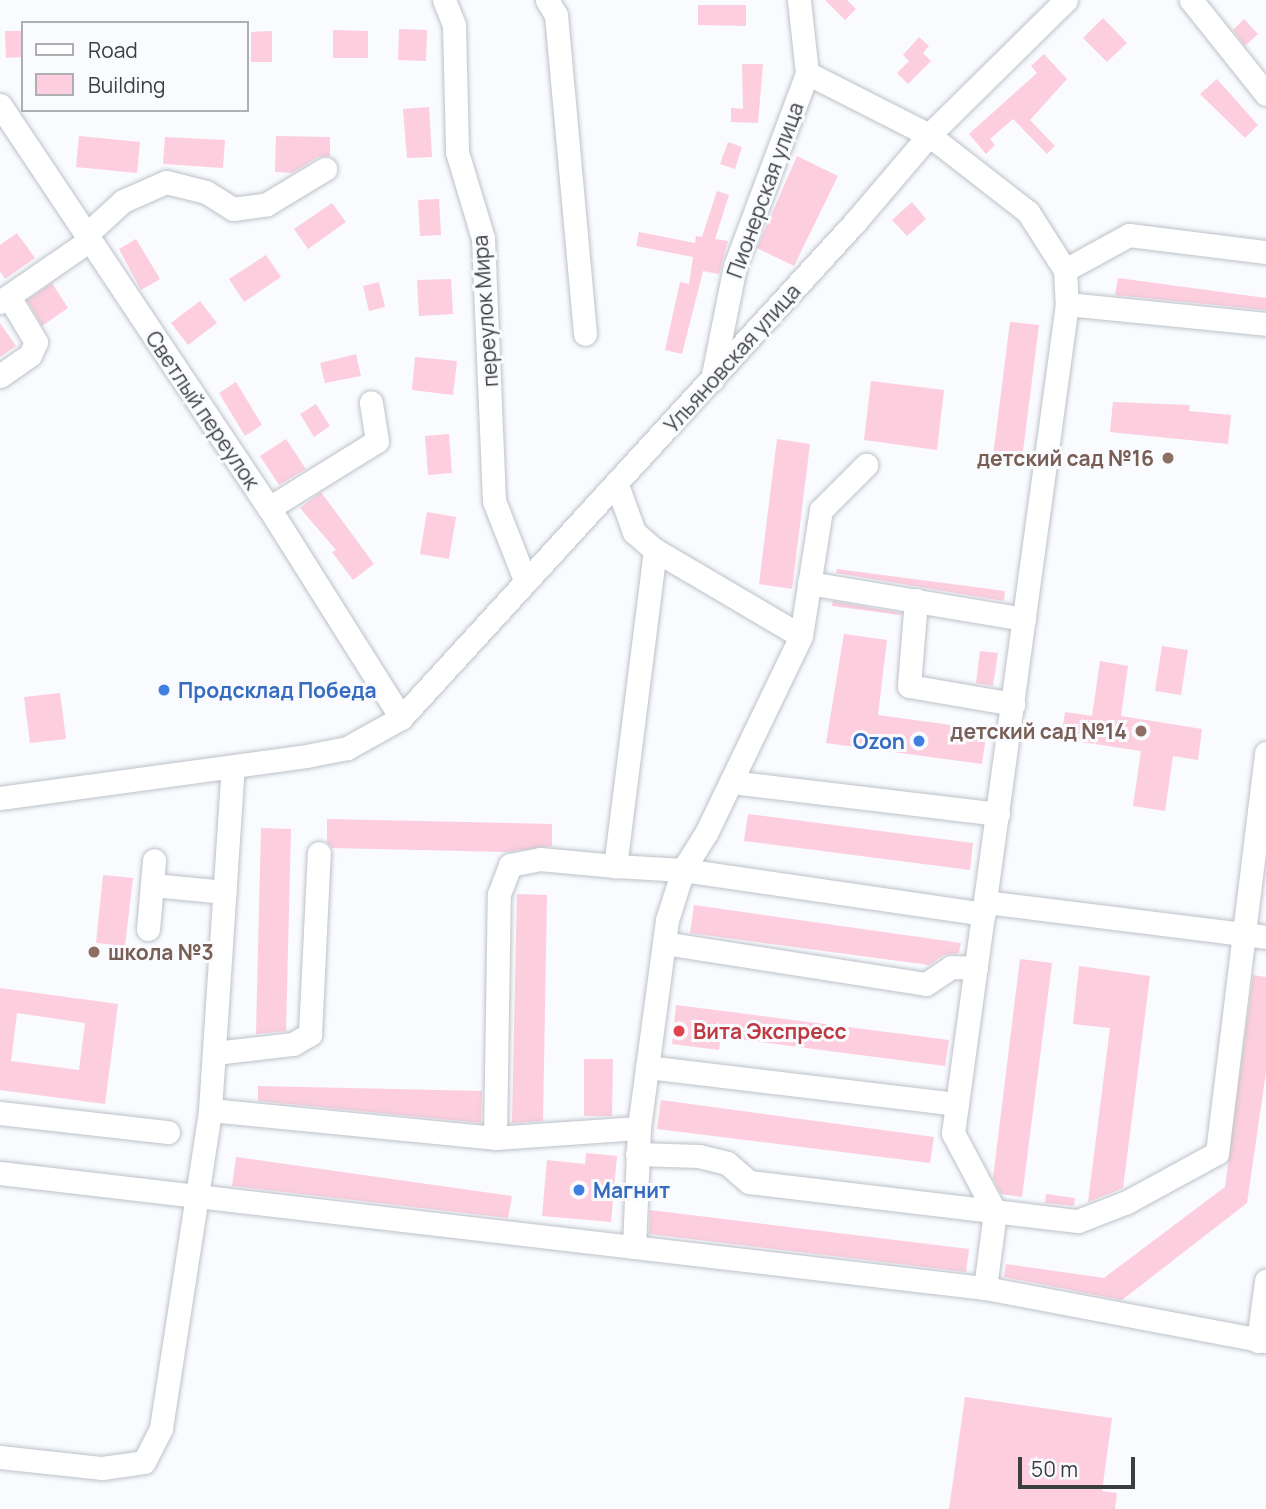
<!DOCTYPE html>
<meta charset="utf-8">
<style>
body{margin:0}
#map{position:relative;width:1266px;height:1509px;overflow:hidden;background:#f9fbfe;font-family:Manrope,sans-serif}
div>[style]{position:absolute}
.building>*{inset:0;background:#fccede}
.roads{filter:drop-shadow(0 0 2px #bcc2c9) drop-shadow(0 0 2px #bcc2c9)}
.minor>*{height:23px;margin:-11.5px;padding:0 11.5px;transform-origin:11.5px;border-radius:11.5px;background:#fff}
.dots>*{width:19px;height:19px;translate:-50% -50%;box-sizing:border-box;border:4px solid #f9fbfe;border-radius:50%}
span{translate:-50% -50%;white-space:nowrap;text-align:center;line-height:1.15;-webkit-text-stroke:6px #f9fbfe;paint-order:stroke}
.street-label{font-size:21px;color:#3b3d40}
.education-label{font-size:21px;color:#785e54;font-weight:700}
.right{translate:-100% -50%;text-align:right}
.left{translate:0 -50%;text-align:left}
.shop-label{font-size:21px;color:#366cbe;font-weight:700}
.health-label{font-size:21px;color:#be3a42;font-weight:700}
.legend{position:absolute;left:21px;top:21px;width:228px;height:91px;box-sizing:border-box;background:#f9fbfe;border:2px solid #adafb2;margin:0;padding:9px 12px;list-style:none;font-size:21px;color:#3b3d40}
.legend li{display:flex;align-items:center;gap:14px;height:35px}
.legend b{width:35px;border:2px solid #adafb2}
.scale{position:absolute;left:1018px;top:1457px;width:117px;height:32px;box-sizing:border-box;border:4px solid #3b3d40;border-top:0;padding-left:9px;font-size:21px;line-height:24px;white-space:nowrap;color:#3b3d40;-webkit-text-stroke:5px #f9fbfe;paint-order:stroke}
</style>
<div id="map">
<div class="building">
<i style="clip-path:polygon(825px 0,847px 0,856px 9px,845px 20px)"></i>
<i style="clip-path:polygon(698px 5px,746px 5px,746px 26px,698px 25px)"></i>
<i style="clip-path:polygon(1103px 18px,1127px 43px,1107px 62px,1083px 38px)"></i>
<i style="clip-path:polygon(1244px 19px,1258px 34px,1245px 46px,1233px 30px)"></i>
<i style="clip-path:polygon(399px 29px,427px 30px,426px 61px,398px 60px)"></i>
<i style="clip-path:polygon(333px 30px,368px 31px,368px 58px,333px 58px)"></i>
<i style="clip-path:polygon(5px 31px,23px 31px,23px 57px,6px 58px)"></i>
<i style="clip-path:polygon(272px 31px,272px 62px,251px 62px,251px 32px)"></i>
<i style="clip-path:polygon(919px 37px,929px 46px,923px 53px,931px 61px,908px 84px,897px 73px,909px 61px,903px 55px)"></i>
<i style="clip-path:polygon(1044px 54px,1067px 79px,1030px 120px,1055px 146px,1047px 154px,1013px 119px,990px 139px,995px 145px,986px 154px,969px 134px,1037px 73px,1031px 66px)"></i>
<i style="clip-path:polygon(742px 64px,763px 64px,758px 123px,731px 122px,731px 108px,743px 109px)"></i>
<i style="clip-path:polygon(1217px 79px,1258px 125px,1245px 138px,1200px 94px)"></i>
<i style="clip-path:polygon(429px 107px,432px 157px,407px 158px,403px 109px)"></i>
<i style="clip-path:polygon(79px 136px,140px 142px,137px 173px,76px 167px)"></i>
<i style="clip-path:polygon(276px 136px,330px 137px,330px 156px,318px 157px,292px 173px,275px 172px)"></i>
<i style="clip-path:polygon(165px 137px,225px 140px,223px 168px,163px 164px)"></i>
<i style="clip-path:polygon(728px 142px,742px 147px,735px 169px,720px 164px)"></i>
<i style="clip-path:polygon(797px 156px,838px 176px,794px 266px,757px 248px)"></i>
<i style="clip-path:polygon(717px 191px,729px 195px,715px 239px,728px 241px,719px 274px,703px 271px,682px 354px,665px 350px,680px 282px,689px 284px,693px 257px,636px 246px,639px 232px,695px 243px,696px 236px,702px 237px)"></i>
<i style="clip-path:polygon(439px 199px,441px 235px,420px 236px,418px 200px)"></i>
<i style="clip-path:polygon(912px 202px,926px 219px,907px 236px,892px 220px)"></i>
<i style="clip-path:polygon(332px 203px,346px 222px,308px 249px,294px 229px)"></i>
<i style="clip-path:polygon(17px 233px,35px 258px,5px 279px,0 271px,0 245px)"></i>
<i style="clip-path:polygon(136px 239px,160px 279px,141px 290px,119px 249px)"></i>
<i style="clip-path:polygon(266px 255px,281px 277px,244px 302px,229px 279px)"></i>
<i style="clip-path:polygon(1118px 278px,1266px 298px,1266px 310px,1115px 295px)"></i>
<i style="clip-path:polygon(451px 279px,453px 314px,419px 316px,417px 280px)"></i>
<i style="clip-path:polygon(379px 282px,385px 307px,369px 311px,363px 286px)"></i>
<i style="clip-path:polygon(52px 283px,68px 308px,42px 326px,27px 300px)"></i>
<i style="clip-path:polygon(200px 301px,217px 323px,188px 345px,171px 323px)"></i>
<i style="clip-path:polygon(1010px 322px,1039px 325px,1022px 459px,993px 456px)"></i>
<i style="clip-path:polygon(0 323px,16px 346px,0 357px)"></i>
<i style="clip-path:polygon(356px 354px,361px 376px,325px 383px,320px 363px)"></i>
<i style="clip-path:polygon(415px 357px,457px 361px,453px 395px,412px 390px)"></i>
<i style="clip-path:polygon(871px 381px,944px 390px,937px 450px,864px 440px)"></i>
<i style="clip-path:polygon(236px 382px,262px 425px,245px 436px,219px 393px)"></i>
<i style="clip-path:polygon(1113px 402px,1190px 405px,1189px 411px,1231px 415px,1228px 444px,1110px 432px)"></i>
<i style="clip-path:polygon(316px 404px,330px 426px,314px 437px,300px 414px)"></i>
<i style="clip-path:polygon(449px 434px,452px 473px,428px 475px,425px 436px)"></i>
<i style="clip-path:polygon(286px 439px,306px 469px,279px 485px,260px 456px)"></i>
<i style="clip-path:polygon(777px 439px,810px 444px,792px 589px,759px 584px)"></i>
<i style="clip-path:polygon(321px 492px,374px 564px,353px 580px,332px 552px,336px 550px,300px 508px)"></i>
<i style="clip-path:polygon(427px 512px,456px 517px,449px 559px,420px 554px)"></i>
<i style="clip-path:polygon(837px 569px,1005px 591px,1004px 601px,836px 573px)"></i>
<i style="clip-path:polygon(833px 601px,901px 613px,901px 615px,832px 606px)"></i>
<i style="clip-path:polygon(844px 634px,887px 640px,878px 715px,987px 730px,982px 764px,826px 743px)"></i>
<i style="clip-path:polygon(1162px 646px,1188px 650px,1181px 695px,1155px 691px)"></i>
<i style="clip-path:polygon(980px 651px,998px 653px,993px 686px,976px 683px)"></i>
<i style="clip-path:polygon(1100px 661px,1128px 666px,1121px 716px,1202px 729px,1198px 760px,1173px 756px,1165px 811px,1133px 806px,1141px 751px,1061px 739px,1065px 712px,1092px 716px)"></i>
<i style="clip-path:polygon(60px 693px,66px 739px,30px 743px,24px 697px)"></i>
<i style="clip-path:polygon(748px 814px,973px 843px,970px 870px,744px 841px)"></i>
<i style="clip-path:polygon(327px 819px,552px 824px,552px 846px,506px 852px,332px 848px,327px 842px)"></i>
<i style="clip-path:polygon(261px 828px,291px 829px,286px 1031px,256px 1034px)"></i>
<i style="clip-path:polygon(103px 875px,133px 878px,125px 946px,96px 943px)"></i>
<i style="clip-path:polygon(517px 894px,547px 895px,543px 1121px,512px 1123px)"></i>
<i style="clip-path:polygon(694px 905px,961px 943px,959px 953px,944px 955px,929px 965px,690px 933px)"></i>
<i style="clip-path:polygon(1020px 959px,1052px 963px,1022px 1197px,1001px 1194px,993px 1178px)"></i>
<i style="clip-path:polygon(1079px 966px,1150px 976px,1123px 1188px,1088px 1202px,1110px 1028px,1073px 1024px)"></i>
<i style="clip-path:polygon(1253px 975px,1266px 977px,1266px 1072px,1247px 1203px,1122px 1300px,1004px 1277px,1006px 1264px,1104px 1278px,1225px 1187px)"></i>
<i style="clip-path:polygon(evenodd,0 988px,118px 1004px,105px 1104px,0 1090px,0 988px,17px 1013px,85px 1023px,79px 1070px,11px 1061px,17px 1013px)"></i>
<i style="clip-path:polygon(676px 1005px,949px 1040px,945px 1066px,721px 1037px,719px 1050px,672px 1044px)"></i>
<i style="clip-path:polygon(584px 1059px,613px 1059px,612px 1116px,584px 1116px)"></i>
<i style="clip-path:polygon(258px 1086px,482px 1091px,481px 1123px,258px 1101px)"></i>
<i style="clip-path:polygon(661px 1100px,934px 1137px,930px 1163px,657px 1129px)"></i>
<i style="clip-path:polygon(586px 1153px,617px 1156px,611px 1222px,542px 1216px,547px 1160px,585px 1164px)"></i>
<i style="clip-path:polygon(236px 1157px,512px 1196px,508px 1218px,232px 1186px)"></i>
<i style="clip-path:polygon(1046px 1194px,1075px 1198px,1074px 1206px,1045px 1203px)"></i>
<i style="clip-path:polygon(650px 1210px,969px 1249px,966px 1272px,649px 1234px)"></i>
<i style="clip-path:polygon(965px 1397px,1112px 1418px,1102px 1491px,1117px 1493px,1115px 1509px,949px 1509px)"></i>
</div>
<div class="roads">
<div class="minor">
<i style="left:444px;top:0;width:27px;rotate:68deg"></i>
<i style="left:454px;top:25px;width:127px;rotate:88.6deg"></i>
<i style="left:457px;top:152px;width:90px;rotate:73.2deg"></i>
<i style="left:483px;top:238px;width:263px;rotate:87.6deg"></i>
<i style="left:494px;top:501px;width:85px;rotate:68.6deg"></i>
<i style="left:547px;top:0;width:17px;rotate:59deg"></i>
<i style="left:556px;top:15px;width:320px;rotate:84.8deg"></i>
<i style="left:1191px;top:0;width:120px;rotate:51.4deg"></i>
<i style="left:807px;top:73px;width:137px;rotate:26.9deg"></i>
<i style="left:929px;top:135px;width:125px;rotate:37.9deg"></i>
<i style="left:1028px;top:212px;width:69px;rotate:57.5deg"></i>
<i style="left:1065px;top:270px;width:34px;rotate:87deg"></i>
<i style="left:1067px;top:304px;width:837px;rotate:97.83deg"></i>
<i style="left:953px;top:1133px;width:89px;rotate:62deg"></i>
<i style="left:995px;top:1212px;width:77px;rotate:97.5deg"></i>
<i style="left:0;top:105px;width:485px;rotate:56.3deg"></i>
<i style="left:269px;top:508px;width:248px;rotate:57.8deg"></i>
<i style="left:86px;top:235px;width:50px;rotate:-42.6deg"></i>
<i style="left:123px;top:201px;width:47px;rotate:-23.8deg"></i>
<i style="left:166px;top:182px;width:41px;rotate:14deg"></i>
<i style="left:206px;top:192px;width:32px;rotate:32deg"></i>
<i style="left:233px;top:209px;width:34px;rotate:-8deg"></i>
<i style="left:267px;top:204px;width:68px;rotate:-31.1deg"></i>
<i style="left:1065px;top:270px;width:73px;rotate:-28.7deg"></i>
<i style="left:1129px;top:235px;width:138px;rotate:7.1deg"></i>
<i style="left:0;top:302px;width:109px;rotate:-34.6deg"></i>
<i style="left:1067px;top:304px;width:200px;rotate:5.7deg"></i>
<i style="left:0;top:376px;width:37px;rotate:-35deg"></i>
<i style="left:30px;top:355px;width:14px;rotate:-65deg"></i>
<i style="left:36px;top:342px;width:52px;rotate:-121deg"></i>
<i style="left:712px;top:380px;width:116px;rotate:-78.6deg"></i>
<i style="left:735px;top:266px;width:206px;rotate:-69.5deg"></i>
<i style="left:807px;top:73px;width:73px;rotate:-96.3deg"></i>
<i style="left:617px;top:485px;width:50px;rotate:70.1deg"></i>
<i style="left:634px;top:532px;width:28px;rotate:41deg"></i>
<i style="left:655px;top:550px;width:169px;rotate:30.5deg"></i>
<i style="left:801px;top:636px;width:219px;rotate:115.7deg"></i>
<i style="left:706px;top:833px;width:44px;rotate:121.9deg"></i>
<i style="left:683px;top:870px;width:52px;rotate:107.7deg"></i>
<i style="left:667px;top:920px;width:210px;rotate:97.7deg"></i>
<i style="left:639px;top:1128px;width:119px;rotate:92.4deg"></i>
<i style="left:269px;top:508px;width:127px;rotate:-31.8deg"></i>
<i style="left:377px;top:441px;width:39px;rotate:-99deg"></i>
<i style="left:655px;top:550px;width:319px;rotate:97.2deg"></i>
<i style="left:615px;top:866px;width:68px;rotate:3.4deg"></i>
<i style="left:683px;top:870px;width:304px;rotate:8.3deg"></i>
<i style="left:809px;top:583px;width:218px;rotate:9.5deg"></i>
<i style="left:916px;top:600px;width:86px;rotate:94.7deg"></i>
<i style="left:909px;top:686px;width:106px;rotate:9.8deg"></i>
<i style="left:801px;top:636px;width:128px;rotate:-81deg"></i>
<i style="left:821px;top:510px;width:64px;rotate:-45deg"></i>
<i style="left:731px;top:782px;width:269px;rotate:6.8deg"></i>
<i style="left:0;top:798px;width:309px;rotate:-7.8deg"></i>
<i style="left:306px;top:756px;width:42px;rotate:-11deg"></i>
<i style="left:347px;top:748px;width:62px;rotate:-29.1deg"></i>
<i style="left:401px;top:718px;width:672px;rotate:-47.53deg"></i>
<i style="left:855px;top:222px;width:114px;rotate:-49.6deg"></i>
<i style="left:929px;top:135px;width:192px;rotate:-44.6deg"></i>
<i style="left:153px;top:885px;width:72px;rotate:5.6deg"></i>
<i style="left:986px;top:902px;width:282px;rotate:7.1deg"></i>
<i style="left:148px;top:929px;width:69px;rotate:-85deg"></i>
<i style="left:664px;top:943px;width:265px;rotate:8.9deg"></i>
<i style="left:926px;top:984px;width:30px;rotate:-34deg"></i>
<i style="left:951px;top:967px;width:25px;rotate:2deg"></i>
<i style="left:215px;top:1053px;width:79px;rotate:-6.6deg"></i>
<i style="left:293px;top:1044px;width:20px;rotate:-30deg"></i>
<i style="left:310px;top:1034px;width:181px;rotate:-87.2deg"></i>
<i style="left:647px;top:1067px;width:312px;rotate:6.8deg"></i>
<i style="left:210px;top:1110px;width:286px;rotate:5.6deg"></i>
<i style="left:495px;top:1138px;width:144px;rotate:-4deg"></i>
<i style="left:0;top:1113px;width:169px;rotate:6.5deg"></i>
<i style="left:495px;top:1138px;width:244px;rotate:-89.1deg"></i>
<i style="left:499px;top:894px;width:31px;rotate:-69deg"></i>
<i style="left:510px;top:865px;width:31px;rotate:-11deg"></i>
<i style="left:540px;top:859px;width:75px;rotate:5.3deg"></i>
<i style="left:637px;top:1154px;width:62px;rotate:1.8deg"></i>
<i style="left:699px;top:1156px;width:29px;rotate:14deg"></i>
<i style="left:727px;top:1163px;width:29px;rotate:41deg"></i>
<i style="left:749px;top:1182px;width:331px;rotate:6.8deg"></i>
<i style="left:1078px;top:1221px;width:53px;rotate:-21.2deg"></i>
<i style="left:1127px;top:1202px;width:102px;rotate:-28.6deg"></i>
<i style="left:1217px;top:1153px;width:403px;rotate:-83deg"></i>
<i style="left:0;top:1173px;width:992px;rotate:6.66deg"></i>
<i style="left:985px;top:1288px;width:286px;rotate:10.7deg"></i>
<i style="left:1258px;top:1341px;width:61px;rotate:-82.4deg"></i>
<i style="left:0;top:1457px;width:103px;rotate:6.2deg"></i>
<i style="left:102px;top:1468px;width:42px;rotate:-8.1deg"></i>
<i style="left:144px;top:1462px;width:38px;rotate:-63deg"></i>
<i style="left:161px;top:1428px;width:322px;rotate:-81.2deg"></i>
<i style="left:210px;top:1110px;width:344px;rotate:-86.2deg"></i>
</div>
</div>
<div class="dots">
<i style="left:1168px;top:458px;background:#8d6e63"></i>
<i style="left:164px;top:690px;background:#3f7fe0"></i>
<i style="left:1141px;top:731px;background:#8d6e63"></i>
<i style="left:919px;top:741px;background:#3f7fe0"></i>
<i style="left:94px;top:952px;background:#8d6e63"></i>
<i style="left:679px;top:1031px;background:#e0444e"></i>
<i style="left:579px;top:1190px;background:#3f7fe0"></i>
</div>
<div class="street-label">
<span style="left:765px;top:190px;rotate:-70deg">Пионерская улица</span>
<span style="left:485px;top:311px;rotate:-94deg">переулок Мира</span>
<span style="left:732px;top:358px;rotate:-48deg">Ульяновская улица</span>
<span style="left:203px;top:410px;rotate:56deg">Светлый переулок</span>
</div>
<div class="education-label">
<span class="right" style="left:1154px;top:458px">детский сад №16</span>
<span class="right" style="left:1127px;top:731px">детский сад №14</span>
<span class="left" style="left:108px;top:952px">школа №3</span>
</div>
<div class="shop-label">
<span class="left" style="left:178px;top:690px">Продсклад Победа</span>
<span class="right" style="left:905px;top:741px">Ozon</span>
<span class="left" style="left:593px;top:1190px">Магнит</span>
</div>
<div class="health-label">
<span class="left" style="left:693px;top:1031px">Вита Экспресс</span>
</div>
<ul class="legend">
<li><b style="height:9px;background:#fff"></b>Road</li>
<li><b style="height:19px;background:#fccede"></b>Building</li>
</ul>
<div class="scale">50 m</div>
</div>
